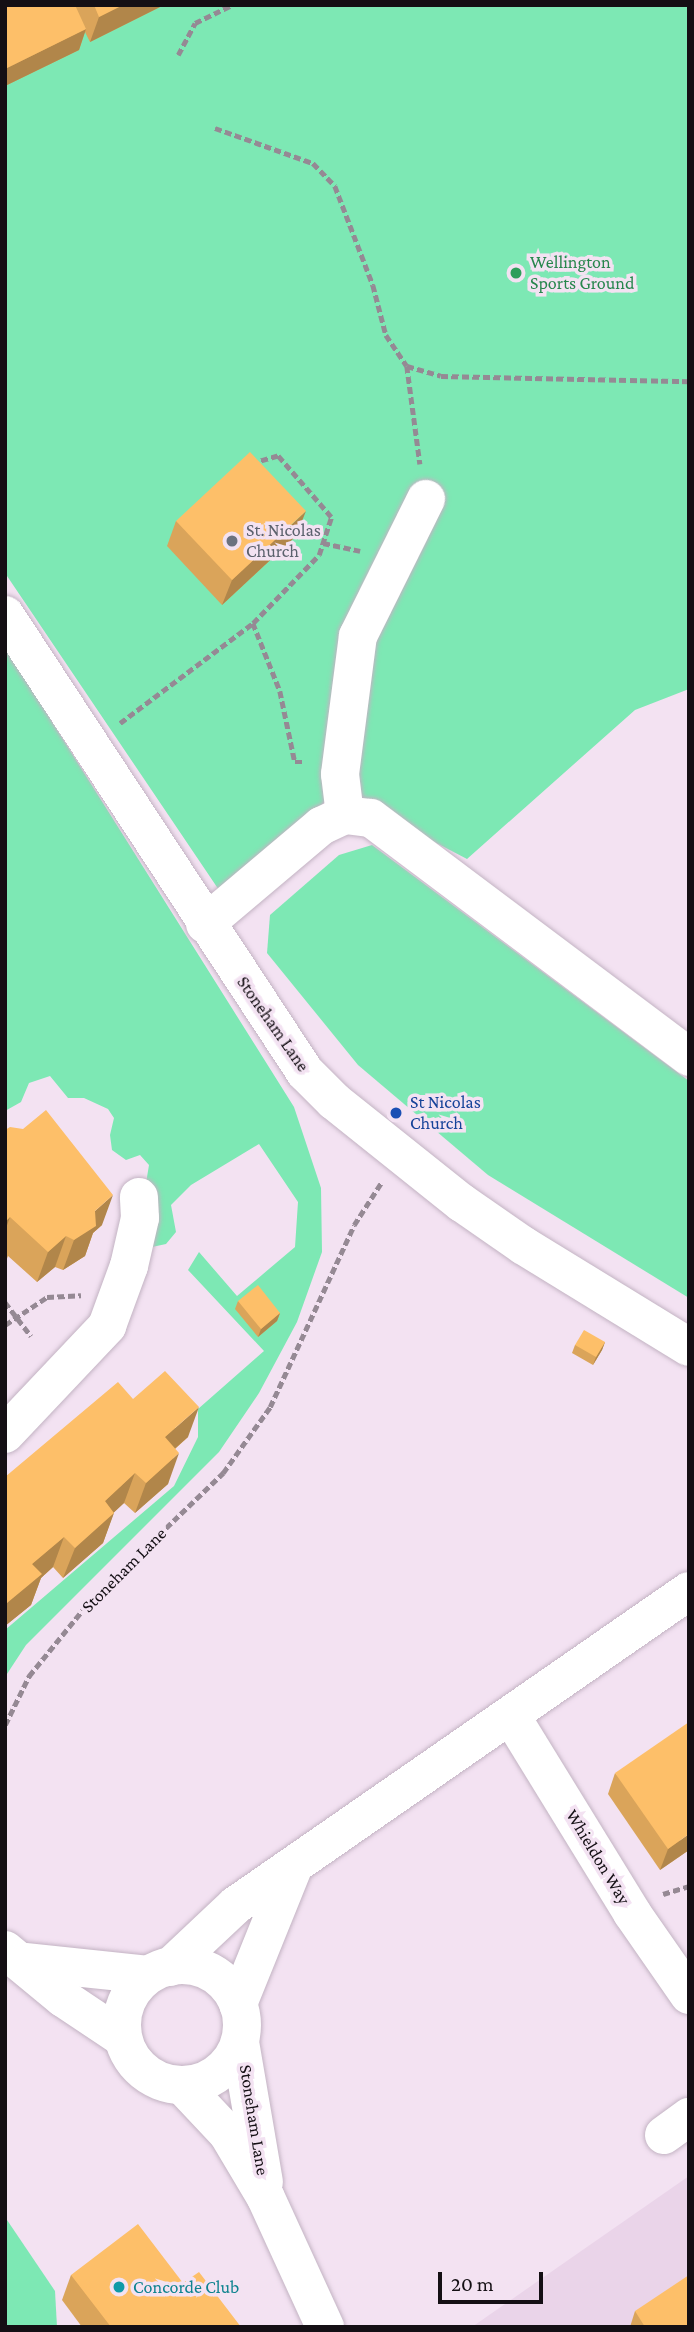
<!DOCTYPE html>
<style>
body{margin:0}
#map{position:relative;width:694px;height:2332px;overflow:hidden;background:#f3e2f2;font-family:"Crimson Pro",serif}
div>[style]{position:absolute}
.built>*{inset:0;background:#ead4e9}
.green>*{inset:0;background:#7de8b4}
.path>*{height:4.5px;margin-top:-2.25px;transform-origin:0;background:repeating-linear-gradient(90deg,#958994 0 7px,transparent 0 10.5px)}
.roads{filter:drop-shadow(0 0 2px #c3b3c3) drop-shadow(0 0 2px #c3b3c3)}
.minor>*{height:38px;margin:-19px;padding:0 19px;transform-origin:19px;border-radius:19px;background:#fff}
.minor>.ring{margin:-19px;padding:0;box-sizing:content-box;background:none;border:38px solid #fff;border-radius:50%}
.wall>*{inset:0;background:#daa45a}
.shaded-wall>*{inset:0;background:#b1864a}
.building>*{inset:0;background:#fdbf69}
.dots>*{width:19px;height:19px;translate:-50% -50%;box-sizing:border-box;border:4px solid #f3e2f2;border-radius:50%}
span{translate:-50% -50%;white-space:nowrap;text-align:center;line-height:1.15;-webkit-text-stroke:7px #f3e2f2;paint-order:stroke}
.leisure-label{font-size:18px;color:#27864d}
.left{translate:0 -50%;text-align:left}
.worship-label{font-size:18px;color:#5b616d}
.street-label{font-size:18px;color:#140f14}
.transit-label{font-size:18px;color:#164399}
.culture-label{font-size:18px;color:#0d838f}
.frame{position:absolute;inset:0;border:7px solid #140f14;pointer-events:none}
.scale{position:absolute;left:438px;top:2272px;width:105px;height:32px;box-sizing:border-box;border:4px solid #140f14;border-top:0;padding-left:9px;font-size:21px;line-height:24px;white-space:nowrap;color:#140f14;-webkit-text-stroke:5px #f3e2f2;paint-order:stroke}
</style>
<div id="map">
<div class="built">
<i style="clip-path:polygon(689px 2176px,689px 2327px,472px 2327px)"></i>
</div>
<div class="green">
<i style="clip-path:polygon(5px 5px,689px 5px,689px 689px,635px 710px,467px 859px,379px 813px,330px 797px,223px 896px,5px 573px)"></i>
<i style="clip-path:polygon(5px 647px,294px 1107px,321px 1188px,322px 1252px,297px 1322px,259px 1393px,219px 1452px,26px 1645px,5px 1677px,5px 1630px,174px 1486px,198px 1437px,198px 1409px,264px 1351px,188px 1270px,199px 1252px,237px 1296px,295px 1247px,298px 1202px,259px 1144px,191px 1185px,171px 1205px,176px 1232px,166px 1244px,152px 1247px,145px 1189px,149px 1165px,140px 1155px,126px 1160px,112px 1150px,110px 1135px,114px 1118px,108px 1109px,84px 1098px,68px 1098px,50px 1076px,29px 1083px,21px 1102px,5px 1111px)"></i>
<i style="clip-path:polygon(372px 845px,689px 1081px,689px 1298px,488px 1175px,358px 1065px,267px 953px,270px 915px,339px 855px)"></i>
<i style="clip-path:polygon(5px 2217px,55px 2291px,57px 2327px,5px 2327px)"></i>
</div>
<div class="path">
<i style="left:178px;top:55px;width:36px;rotate:-62deg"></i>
<i style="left:195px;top:23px;width:41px;rotate:-25.9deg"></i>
<i style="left:215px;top:128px;width:104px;rotate:19.7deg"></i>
<i style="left:313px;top:163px;width:32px;rotate:46deg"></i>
<i style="left:335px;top:186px;width:106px;rotate:69deg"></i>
<i style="left:373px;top:285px;width:52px;rotate:75.4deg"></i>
<i style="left:386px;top:335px;width:37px;rotate:56deg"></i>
<i style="left:407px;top:366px;width:35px;rotate:16deg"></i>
<i style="left:441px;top:376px;width:248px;rotate:1.2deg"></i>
<i style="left:407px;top:366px;width:99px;rotate:82.4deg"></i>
<i style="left:323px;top:543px;width:38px;rotate:12deg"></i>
<i style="left:253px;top:623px;width:73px;rotate:68.3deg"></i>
<i style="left:280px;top:691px;width:73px;rotate:78.1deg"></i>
<i style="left:295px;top:762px;width:11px"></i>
<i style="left:120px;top:723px;width:166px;rotate:-36.9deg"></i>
<i style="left:253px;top:623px;width:95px;rotate:-45.9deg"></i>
<i style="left:319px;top:555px;width:40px;rotate:-72deg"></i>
<i style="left:331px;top:517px;width:81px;rotate:-131deg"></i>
<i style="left:278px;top:456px;width:22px;rotate:164deg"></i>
<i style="left:5px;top:1302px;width:43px;rotate:52.6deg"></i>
<i style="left:5px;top:1325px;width:50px;rotate:-33.7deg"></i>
<i style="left:47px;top:1297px;width:34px;rotate:-3deg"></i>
<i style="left:5px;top:1725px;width:55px;rotate:-63.9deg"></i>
<i style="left:29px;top:1676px;width:97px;rotate:-50.9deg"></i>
<i style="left:90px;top:1601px;width:185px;rotate:-43.9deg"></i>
<i style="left:223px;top:1473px;width:81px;rotate:-54.5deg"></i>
<i style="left:270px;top:1407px;width:200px;rotate:-65.2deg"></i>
<i style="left:354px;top:1225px;width:50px;rotate:-57.3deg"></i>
<i style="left:663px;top:1894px;width:27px;rotate:-17deg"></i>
</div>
<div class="roads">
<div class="minor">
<i style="left:5px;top:615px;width:547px;rotate:56.72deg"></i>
<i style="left:305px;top:1072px;width:41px;rotate:45deg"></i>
<i style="left:334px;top:1101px;width:164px;rotate:38.6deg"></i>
<i style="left:462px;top:1203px;width:75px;rotate:34.7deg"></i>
<i style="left:524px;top:1246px;width:193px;rotate:31.5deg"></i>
<i style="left:345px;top:815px;width:41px;rotate:-97deg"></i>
<i style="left:340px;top:774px;width:139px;rotate:-82.6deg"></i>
<i style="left:358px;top:636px;width:153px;rotate:-63.6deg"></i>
<i style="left:205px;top:924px;width:152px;rotate:-40.2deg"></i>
<i style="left:321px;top:826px;width:26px;rotate:-25deg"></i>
<i style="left:345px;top:815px;width:26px;rotate:7deg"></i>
<i style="left:371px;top:818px;width:398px;rotate:36.9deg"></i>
<i style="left:5px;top:1434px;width:149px;rotate:-46.6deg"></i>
<i style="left:107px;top:1326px;width:64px;rotate:-69.9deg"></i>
<i style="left:129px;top:1266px;width:49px;rotate:-77.1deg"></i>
<i style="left:140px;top:1218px;width:21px;rotate:-93deg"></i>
<i style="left:511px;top:1716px;width:231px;rotate:58.4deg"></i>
<i style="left:632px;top:1913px;width:100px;rotate:55.2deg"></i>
<i style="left:5px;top:1950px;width:75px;rotate:39.6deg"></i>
<i style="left:63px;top:1998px;width:72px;rotate:33.7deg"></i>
<i style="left:25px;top:1962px;width:124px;rotate:6deg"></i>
<i class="ring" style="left:122px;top:1965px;width:82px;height:82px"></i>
<i style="left:170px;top:1967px;width:91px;rotate:-43.2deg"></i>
<i style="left:236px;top:1905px;width:551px;rotate:-34.73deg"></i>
<i style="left:238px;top:2004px;width:147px;rotate:-68deg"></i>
<i style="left:240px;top:2042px;width:142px;rotate:80.3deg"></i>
<i style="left:182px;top:2085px;width:67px;rotate:46.8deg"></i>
<i style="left:228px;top:2134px;width:74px;rotate:59.3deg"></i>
<i style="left:266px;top:2198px;width:142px;rotate:65.4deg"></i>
<i style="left:664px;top:2135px;width:31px;rotate:-36deg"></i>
</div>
</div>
<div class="wall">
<i style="clip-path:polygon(5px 5px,164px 5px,90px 42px,85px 32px,79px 50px,5px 86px)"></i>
<i style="clip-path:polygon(176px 521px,296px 536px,222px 605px,167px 546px)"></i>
<i style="clip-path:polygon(5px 1130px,102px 1225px,93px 1233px,85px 1256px,63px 1270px,55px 1267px,37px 1282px,8px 1256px,5px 1264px)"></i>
<i style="clip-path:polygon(238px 1301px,280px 1313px,277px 1321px,258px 1337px,235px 1309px)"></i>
<i style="clip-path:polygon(605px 1342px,602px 1350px,593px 1365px,572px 1353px,575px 1345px)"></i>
<i style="clip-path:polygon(133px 1399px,188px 1437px,175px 1449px,168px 1484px,135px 1513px,124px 1503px,114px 1512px,103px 1543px,63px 1578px,53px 1567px,41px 1578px,31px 1605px,5px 1626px,5px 1477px)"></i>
<i style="clip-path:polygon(615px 1773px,689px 1850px,660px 1870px,608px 1794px)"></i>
<i style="clip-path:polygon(71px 2275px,183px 2283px,241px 2327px,82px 2327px,62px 2300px)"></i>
<i style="clip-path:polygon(635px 2311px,689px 2327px,630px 2327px)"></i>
</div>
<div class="shaded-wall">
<i style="clip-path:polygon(123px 5px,164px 5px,90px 42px,99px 17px)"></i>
<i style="clip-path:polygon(86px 29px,79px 50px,5px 86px,5px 69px)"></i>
<i style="clip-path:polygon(306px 511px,296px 536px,222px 605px,232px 580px)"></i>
<i style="clip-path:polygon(113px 1195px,102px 1225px,93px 1233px,85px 1256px,63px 1270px,74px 1240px,95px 1211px)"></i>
<i style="clip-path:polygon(10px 1217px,5px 1231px,5px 1222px)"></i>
<i style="clip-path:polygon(66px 1236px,55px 1267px,37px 1282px,48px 1252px)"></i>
<i style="clip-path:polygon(280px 1313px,277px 1321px,258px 1337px,261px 1329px)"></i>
<i style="clip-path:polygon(605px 1342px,602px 1350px,593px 1365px,596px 1357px)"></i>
<i style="clip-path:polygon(199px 1407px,188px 1437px,154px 1467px,165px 1437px)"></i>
<i style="clip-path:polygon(179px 1453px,168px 1484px,135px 1513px,146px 1483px)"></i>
<i style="clip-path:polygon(135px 1473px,124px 1503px,108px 1518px,114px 1513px,103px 1543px,63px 1578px,75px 1548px,105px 1501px)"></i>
<i style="clip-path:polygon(64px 1537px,53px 1567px,41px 1578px,31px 1605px,5px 1626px,5px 1608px,7px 1603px,32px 1564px)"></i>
<i style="clip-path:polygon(689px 1834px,689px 1850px,660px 1870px,668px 1849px)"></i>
</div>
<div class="building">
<i style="clip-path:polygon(5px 5px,75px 5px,86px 29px,5px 69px)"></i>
<i style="clip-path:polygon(94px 5px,123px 5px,99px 17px)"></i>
<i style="clip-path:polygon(250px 452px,306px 511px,232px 580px,176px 521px)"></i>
<i style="clip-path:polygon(46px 1110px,113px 1195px,95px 1211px,96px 1226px,74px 1240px,66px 1236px,48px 1252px,10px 1217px,5px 1222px,5px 1130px,10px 1127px,23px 1129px)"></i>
<i style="clip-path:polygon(258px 1285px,280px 1313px,261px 1329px,238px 1301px)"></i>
<i style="clip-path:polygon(584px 1330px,605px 1342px,596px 1357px,575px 1345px)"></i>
<i style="clip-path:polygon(165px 1371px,199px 1407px,165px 1437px,179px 1453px,146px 1483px,135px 1473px,105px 1501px,114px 1513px,75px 1548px,64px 1537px,32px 1564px,42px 1574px,7px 1603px,5px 1601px,5px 1477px,118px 1382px,133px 1399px)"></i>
<i style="clip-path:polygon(689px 1722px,689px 1834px,668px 1849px,615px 1773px)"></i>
<i style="clip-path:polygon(138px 2224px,183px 2283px,199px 2272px,241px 2327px,111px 2327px,71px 2275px)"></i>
<i style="clip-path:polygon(689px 2275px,689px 2327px,645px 2327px,635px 2311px)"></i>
</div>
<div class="dots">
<i style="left:516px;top:273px;background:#2e9e5b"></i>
<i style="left:232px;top:541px;background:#6b7280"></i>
<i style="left:396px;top:1113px;background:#1a4fb4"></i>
<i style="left:119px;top:2287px;background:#0f9aa8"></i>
</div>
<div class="leisure-label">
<span class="left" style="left:530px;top:273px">Wellington<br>Sports Ground</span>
</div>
<div class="worship-label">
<span class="left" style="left:246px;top:541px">St. Nicolas<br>Church</span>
</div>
<div class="street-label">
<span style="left:273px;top:1024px;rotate:55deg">Stoneham Lane</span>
<span style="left:124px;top:1570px;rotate:-45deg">Stoneham Lane</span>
<span style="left:598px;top:1857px;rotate:59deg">Whieldon Way</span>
<span style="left:254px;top:2120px;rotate:81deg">Stoneham Lane</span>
</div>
<div class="transit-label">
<span class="left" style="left:410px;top:1113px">St Nicolas<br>Church</span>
</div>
<div class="culture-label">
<span class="left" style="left:133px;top:2287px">Concorde Club</span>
</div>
<div class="frame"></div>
<div class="scale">20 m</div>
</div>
